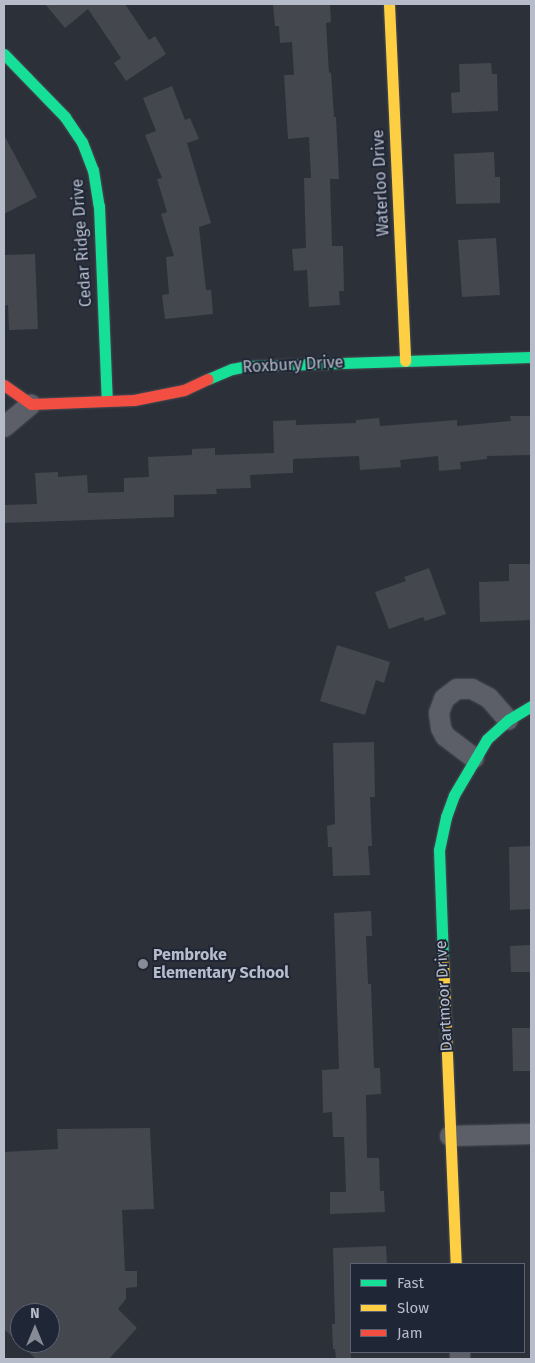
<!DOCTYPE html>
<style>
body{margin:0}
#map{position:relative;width:535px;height:1363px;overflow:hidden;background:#2c3039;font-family:"Fira Sans",sans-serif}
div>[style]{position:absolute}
.building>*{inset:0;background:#44474e}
.roads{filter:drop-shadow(0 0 1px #484b52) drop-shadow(0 0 1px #484b52)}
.street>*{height:20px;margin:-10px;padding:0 10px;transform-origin:10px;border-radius:10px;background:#5c5f67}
.fast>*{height:11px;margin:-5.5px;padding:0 5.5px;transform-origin:5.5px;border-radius:5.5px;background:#16e098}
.slow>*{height:11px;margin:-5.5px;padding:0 5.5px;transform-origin:5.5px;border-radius:5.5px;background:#ffcf43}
.jam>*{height:11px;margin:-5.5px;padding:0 5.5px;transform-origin:5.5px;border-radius:5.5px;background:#f24e42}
.dots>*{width:14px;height:14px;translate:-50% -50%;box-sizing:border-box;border:2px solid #1f2635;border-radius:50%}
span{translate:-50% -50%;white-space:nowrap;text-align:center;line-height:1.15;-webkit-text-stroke:4px #1f2635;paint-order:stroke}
.street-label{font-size:16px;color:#b7bcca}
.poi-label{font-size:16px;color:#b7bcca;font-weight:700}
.left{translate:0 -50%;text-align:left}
.frame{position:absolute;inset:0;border:5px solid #b7bcca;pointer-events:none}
.legend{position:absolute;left:350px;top:1263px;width:175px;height:90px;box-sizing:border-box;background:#1f2635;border:1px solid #5c6271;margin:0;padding:6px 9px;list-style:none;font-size:15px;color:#b7bcca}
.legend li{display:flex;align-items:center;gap:10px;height:25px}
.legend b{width:25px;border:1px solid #5c6271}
.north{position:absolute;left:10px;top:1303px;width:50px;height:50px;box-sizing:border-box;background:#1f2635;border:1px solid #5c6271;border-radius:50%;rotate:0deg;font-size:14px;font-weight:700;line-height:20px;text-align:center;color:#b7bcca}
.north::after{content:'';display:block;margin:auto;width:18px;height:22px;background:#868b97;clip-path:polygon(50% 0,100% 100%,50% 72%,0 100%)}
</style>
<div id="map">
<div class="building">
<i style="clip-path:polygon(45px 4px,125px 4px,149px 40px,155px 36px,166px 54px,126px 81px,114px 63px,121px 58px,88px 9px,65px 28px)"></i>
<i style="clip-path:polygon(273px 4px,330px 4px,331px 22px,326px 23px,329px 73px,331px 72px,334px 117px,336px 117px,339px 179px,330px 179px,332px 246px,343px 246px,344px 291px,339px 291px,340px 305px,309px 307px,307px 270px,294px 271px,292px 249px,306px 248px,304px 178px,311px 178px,309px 137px,288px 139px,284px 75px,294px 75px,292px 42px,280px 43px,279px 26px,275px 26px)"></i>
<i style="clip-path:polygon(491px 63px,492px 74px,497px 74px,498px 111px,452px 113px,451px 93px,460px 92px,459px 64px)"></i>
<i style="clip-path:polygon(172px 86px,185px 120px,190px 118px,199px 139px,187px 143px,211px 223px,199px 227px,206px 290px,211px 290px,213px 314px,165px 319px,162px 295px,169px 294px,166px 257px,174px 256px,161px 214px,167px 212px,157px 179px,162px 178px,145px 135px,156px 131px,143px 98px)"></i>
<i style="clip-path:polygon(4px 135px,37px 197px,4px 214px)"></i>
<i style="clip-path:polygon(494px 152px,495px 177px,500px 177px,500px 203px,456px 204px,454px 154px)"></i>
<i style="clip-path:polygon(496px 238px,500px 295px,462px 297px,458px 240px)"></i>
<i style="clip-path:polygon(35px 254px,38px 329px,9px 330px,8px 305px,4px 306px,4px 255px)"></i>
<i style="clip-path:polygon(510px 416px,531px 416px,531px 455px,487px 456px,487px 459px,460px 462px,461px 469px,439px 471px,438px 456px,400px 460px,401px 467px,360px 470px,359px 456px,293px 459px,293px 473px,250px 475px,251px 488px,216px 489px,217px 494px,174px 495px,174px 517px,4px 523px,4px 505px,37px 504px,35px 473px,58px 472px,58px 477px,87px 475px,88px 493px,124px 492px,124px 478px,149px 477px,148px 457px,192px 455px,192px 449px,215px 448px,215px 455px,274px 453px,273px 421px,296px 420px,296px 425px,356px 423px,356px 420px,379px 418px,380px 426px,457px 420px,457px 426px,511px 421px)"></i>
<i style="clip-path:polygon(509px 564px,530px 564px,531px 620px,480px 622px,479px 582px,509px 581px)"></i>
<i style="clip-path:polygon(429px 568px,446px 614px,425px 621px,423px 617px,389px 629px,375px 592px,406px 581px,404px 577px)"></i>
<i style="clip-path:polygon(337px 645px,390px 662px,384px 683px,376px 680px,365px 715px,320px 701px)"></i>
<i style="clip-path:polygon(374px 742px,375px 797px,370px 797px,372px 846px,368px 846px,370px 875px,333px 876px,332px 847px,328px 847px,327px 826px,335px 824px,333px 743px)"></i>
<i style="clip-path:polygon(531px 846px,531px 909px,510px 910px,509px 847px)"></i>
<i style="clip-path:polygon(371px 911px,372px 936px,366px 936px,368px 984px,371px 984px,374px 1068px,380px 1068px,381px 1094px,366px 1095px,367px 1158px,379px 1158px,380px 1191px,384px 1191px,385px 1212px,330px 1214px,330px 1192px,346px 1192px,344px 1137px,333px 1137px,332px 1112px,323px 1113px,322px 1070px,339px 1069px,334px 913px)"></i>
<i style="clip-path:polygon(531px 945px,531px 972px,511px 972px,510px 946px)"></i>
<i style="clip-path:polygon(512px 1028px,531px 1028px,531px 1071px,513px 1071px)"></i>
<i style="clip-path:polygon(evenodd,150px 1128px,154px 1209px,122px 1210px,125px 1271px,137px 1271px,137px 1287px,126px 1288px,126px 1299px,118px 1309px,137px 1328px,109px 1359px,36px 1359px,4px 1329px,4px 1152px,58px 1149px,57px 1129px,150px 1128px,20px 1313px,50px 1313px,50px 1343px,20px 1343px,20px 1313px)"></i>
<i style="clip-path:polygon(386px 1246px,387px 1264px,351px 1264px,351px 1359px,336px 1359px,335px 1349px,333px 1349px,332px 1324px,335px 1324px,333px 1248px)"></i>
</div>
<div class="roads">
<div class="street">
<i style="left:4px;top:427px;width:35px;rotate:-40deg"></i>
<i style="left:474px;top:758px;width:36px;rotate:-143deg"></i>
<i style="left:445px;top:736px;width:9px;rotate:-117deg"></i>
<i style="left:441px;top:728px;width:15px;rotate:-98deg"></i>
<i style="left:439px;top:713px;width:15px;rotate:-70deg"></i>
<i style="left:444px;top:699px;width:16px;rotate:-38deg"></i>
<i style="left:457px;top:689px;width:15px"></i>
<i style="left:472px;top:689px;width:19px;rotate:28deg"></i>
<i style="left:489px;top:698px;width:29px;rotate:49deg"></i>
<i style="left:450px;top:1136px;width:81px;rotate:-1.4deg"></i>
<i style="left:460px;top:1352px;width:7px;rotate:90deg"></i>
</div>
<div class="fast">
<i style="left:4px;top:54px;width:88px;rotate:45.9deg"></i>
<i style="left:65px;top:117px;width:30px;rotate:56deg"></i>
<i style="left:82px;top:142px;width:30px;rotate:69deg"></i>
<i style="left:93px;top:170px;width:36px;rotate:81deg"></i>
<i style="left:99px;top:206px;width:195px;rotate:87.7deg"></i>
<i style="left:208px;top:379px;width:26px;rotate:-23deg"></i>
<i style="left:232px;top:369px;width:16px;rotate:-11deg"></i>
<i style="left:248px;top:366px;width:283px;rotate:-1.8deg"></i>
<i style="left:443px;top:959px;width:109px;rotate:-92.1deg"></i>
<i style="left:439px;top:850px;width:34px;rotate:-78deg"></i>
<i style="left:446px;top:817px;width:23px;rotate:-70deg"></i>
<i style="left:454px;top:795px;width:65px;rotate:-59.5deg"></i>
<i style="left:487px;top:739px;width:28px;rotate:-42deg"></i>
<i style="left:508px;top:720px;width:27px;rotate:-31deg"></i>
</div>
<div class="slow">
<i style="left:389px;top:4px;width:357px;rotate:87.4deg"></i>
<i style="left:443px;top:959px;width:305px;rotate:87.6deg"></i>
</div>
<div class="jam">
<i style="left:4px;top:385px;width:33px;rotate:35deg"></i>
<i style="left:31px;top:404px;width:103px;rotate:-2.2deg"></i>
<i style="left:134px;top:400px;width:51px;rotate:-11.3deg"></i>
<i style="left:184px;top:390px;width:26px;rotate:-25deg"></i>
</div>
</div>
<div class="dots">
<i style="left:143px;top:964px;background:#868b97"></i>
</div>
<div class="street-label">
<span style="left:381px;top:183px;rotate:-93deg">Waterloo Drive</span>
<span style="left:82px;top:243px;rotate:-94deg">Cedar Ridge Drive</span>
<span style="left:293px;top:365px;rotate:-3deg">Roxbury Drive</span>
<span style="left:444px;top:996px;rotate:-93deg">Dartmoor Drive</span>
</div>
<div class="poi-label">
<span class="left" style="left:153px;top:964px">Pembroke<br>Elementary School</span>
</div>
<div class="frame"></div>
<ul class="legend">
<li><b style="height:6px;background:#16e098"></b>Fast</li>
<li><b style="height:6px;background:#ffcf43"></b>Slow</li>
<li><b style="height:6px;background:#f24e42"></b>Jam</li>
</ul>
<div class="north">N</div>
</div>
